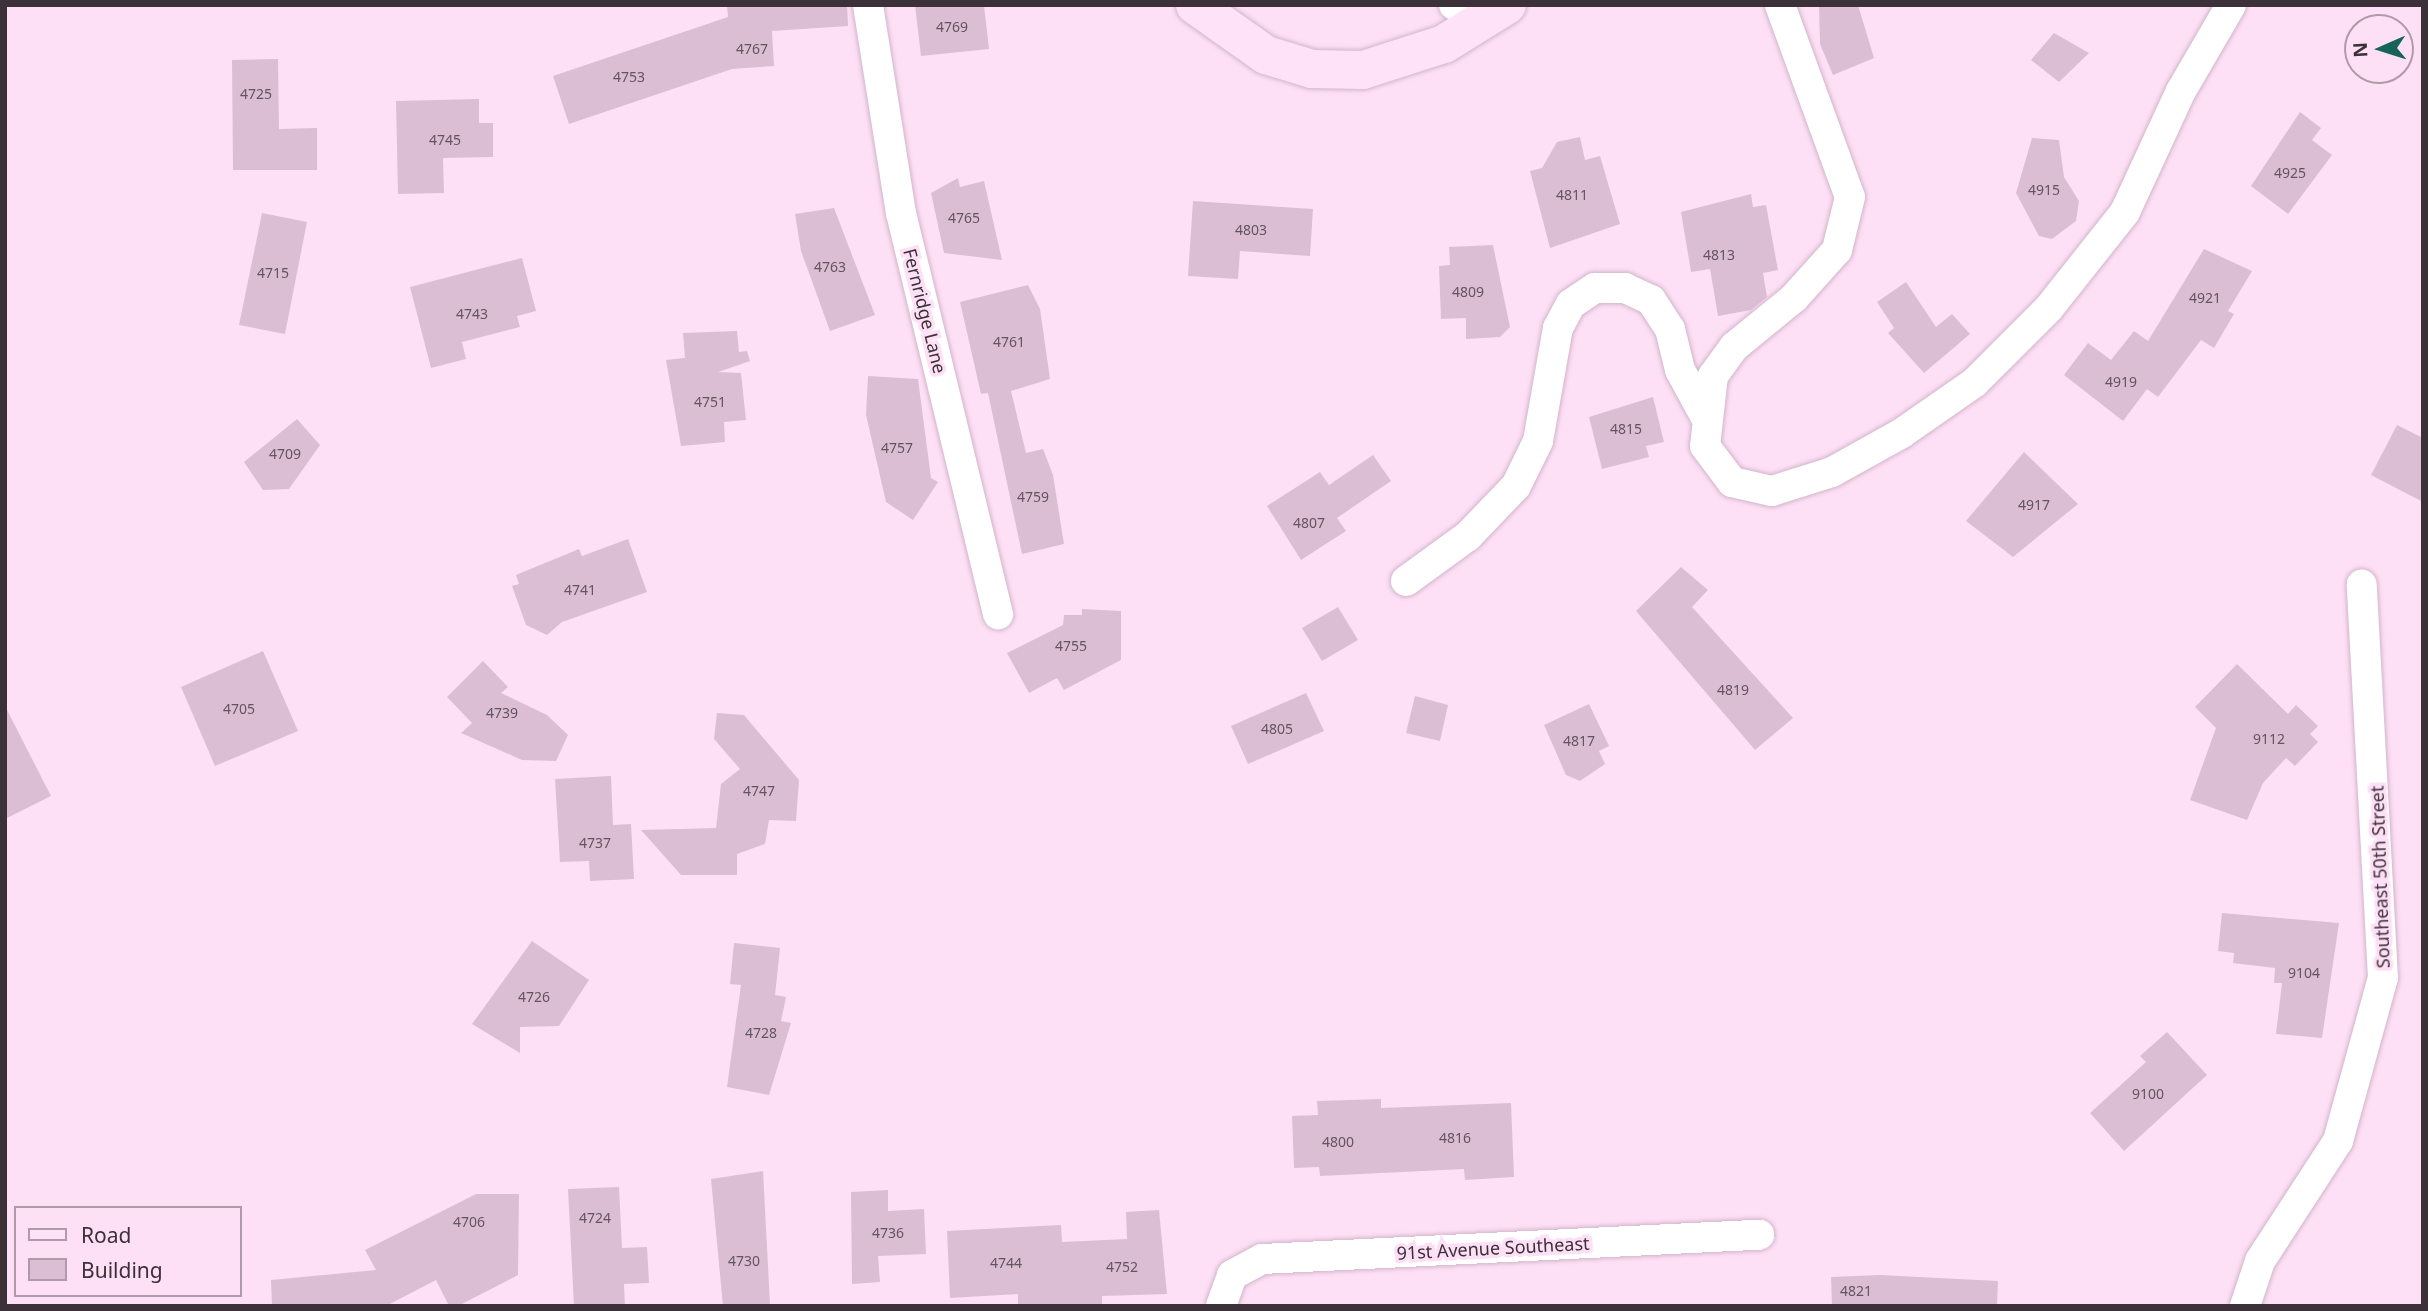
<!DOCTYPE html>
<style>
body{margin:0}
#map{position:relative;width:2428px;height:1311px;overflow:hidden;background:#fee0f6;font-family:"Noto Sans",sans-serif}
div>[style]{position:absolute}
.building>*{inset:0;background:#dcbed4}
.roads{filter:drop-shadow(0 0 2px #d2b5ca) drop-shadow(0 0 2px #d2b5ca)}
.street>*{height:30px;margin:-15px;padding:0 15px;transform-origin:15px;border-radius:15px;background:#fff}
.secondary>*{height:38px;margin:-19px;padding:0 19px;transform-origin:19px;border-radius:19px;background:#fee3f8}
span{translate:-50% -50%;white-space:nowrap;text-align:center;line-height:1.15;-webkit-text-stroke:7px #fee0f6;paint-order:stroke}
.number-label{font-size:14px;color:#645460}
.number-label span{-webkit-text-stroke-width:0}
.street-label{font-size:18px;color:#3c3139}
.frame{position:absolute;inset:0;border:7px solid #3c3139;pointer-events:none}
.legend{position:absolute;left:14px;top:1206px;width:228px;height:91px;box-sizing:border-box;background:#fee0f6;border:2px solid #b09aaa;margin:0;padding:9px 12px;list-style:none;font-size:21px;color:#3c3139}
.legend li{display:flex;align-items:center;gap:14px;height:35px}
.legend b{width:35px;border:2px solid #b09aaa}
.north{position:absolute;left:2344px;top:14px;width:70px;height:70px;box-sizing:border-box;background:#fee0f6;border:2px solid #b09aaa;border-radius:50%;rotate:267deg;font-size:19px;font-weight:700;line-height:28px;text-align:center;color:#3c3139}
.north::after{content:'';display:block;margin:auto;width:24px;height:32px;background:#17635b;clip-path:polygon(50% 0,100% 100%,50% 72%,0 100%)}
</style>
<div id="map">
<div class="building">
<i style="clip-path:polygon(727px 5px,847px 5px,848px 26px,772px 31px,774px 66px,732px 69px,569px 124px,553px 76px,728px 17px)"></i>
<i style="clip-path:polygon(915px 5px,984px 5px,989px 49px,921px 56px)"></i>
<i style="clip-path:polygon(1819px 5px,1858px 5px,1874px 58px,1833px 75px,1820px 44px)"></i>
<i style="clip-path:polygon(2054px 33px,2089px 53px,2059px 82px,2031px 60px)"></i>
<i style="clip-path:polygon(278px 59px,279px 129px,317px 128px,317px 170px,233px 170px,232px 60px)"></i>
<i style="clip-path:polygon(479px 99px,479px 123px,493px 123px,493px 157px,443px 158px,444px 193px,398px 194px,396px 101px)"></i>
<i style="clip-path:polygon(2300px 112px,2321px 128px,2312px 140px,2332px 155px,2288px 214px,2251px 186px)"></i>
<i style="clip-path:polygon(1580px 137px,1585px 160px,1600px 156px,1620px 224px,1550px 248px,1530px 171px,1542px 168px,1557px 142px)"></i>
<i style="clip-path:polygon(2032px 138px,2059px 140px,2064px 177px,2079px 201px,2076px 221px,2052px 239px,2039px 236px,2016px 193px)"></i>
<i style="clip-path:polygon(958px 178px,960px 187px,984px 181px,1002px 260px,944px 253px,931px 193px)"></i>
<i style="clip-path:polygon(1751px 194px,1753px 207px,1766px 205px,1778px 270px,1763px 273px,1767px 297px,1751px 310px,1718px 316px,1710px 269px,1691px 272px,1681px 212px)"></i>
<i style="clip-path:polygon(1193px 201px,1313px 209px,1310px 256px,1240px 251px,1238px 279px,1188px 276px)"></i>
<i style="clip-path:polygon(834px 208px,875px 315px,830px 331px,801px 251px,795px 214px)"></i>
<i style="clip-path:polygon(262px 213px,307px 222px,285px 334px,239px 325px)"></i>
<i style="clip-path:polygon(1493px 245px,1510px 327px,1500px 337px,1466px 339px,1466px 318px,1441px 319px,1439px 266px,1450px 265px,1449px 247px)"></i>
<i style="clip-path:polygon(2204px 249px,2252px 271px,2228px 311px,2234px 314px,2214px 348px,2201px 340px,2158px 397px,2147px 389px,2123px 421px,2064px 375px,2088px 343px,2111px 360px,2134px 331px,2148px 341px)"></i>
<i style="clip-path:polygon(522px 258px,536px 311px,517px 316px,520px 327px,462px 342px,466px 359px,431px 368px,410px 287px)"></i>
<i style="clip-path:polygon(1906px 282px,1936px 327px,1952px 314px,1970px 334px,1924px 373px,1888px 333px,1894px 328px,1877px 302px)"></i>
<i style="clip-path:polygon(1028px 285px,1040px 309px,1050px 379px,1011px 391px,1026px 453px,1043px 449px,1053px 475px,1064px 544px,1022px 554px,988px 393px,981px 394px,960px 302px)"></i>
<i style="clip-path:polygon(737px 331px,739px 352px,747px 351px,750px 361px,718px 372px,741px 373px,746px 420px,724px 422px,725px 442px,681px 446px,666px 360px,685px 358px,683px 333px)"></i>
<i style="clip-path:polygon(868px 376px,918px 379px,931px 478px,938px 482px,913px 520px,886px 502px,866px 415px)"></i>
<i style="clip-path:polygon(1653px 397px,1664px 442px,1646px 446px,1649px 457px,1602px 469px,1589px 417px)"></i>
<i style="clip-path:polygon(297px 419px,320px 445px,289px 489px,263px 490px,244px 462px)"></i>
<i style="clip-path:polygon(2397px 425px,2423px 438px,2423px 502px,2371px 475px)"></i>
<i style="clip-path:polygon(2024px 452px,2078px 504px,2013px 557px,1966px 521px)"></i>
<i style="clip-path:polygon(1373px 455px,1391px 481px,1337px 518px,1346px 531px,1301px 560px,1267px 506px,1320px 472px,1329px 485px)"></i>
<i style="clip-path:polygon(628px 539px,647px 592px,562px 622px,547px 635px,526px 625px,512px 586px,519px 584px,516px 575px,579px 549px,582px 556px)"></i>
<i style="clip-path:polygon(1681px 567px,1708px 590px,1692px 607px,1793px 718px,1755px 750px,1636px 611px)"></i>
<i style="clip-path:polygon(1338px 607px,1358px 640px,1322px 661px,1302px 628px)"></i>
<i style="clip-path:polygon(1082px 609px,1121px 611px,1121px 660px,1064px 690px,1057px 678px,1029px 693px,1007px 653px,1063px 625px,1064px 615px,1082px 615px)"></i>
<i style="clip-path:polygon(263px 651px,298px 731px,215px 766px,181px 687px)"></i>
<i style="clip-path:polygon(483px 661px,508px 687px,501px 693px,547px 715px,568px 735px,556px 761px,522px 760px,461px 733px,472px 723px,447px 697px)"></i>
<i style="clip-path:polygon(2237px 664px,2288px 714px,2296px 705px,2318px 726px,2310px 734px,2318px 742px,2295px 766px,2286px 758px,2263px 783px,2247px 820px,2190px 800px,2216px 728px,2195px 707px)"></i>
<i style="clip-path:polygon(1306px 693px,1324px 731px,1248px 764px,1231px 726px)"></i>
<i style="clip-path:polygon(1415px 696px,1448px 705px,1440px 741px,1406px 733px)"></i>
<i style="clip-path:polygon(1589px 704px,1609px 746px,1599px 751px,1605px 764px,1580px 781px,1566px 775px,1544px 725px)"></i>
<i style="clip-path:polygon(5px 706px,51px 796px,5px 819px)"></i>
<i style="clip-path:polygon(717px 713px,744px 715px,799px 780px,796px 821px,769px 820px,765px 844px,737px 854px,737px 875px,681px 875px,641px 830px,716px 828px,721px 784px,740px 769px,714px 739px)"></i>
<i style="clip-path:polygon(611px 776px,613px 825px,631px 824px,634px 879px,590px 881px,589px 861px,560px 862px,555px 779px)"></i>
<i style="clip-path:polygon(2222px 913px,2339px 923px,2322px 1038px,2276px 1034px,2282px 983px,2274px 983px,2275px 968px,2233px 963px,2234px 953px,2218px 951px)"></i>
<i style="clip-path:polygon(532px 941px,589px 980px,559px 1026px,520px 1027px,520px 1053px,472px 1024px)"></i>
<i style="clip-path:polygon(734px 943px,780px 948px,775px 995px,786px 997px,781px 1021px,791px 1023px,769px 1095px,727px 1087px,741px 985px,730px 984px)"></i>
<i style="clip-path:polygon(2167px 1032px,2207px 1075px,2124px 1151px,2090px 1113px,2146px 1062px,2140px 1056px)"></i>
<i style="clip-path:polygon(1381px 1099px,1381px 1108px,1511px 1103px,1514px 1177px,1465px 1180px,1464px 1169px,1320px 1176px,1319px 1167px,1294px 1168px,1292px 1116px,1318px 1115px,1317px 1101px)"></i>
<i style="clip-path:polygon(763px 1171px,770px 1304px,723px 1306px,711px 1179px)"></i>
<i style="clip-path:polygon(619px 1187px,622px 1248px,647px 1247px,649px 1283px,624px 1284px,625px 1306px,574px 1306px,568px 1189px)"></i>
<i style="clip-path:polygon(888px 1190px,888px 1211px,924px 1209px,926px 1254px,878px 1256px,880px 1282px,852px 1284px,851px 1192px)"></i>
<i style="clip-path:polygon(476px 1194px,519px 1194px,518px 1275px,458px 1306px,449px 1306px,436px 1280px,386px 1306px,272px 1306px,271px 1280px,376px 1270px,365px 1250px)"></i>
<i style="clip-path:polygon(1159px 1210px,1167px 1294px,1102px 1296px,1102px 1306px,1018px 1306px,1018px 1294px,950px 1298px,947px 1231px,1061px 1225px,1062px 1242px,1127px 1239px,1126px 1212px)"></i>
<i style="clip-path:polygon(1880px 1275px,1998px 1281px,1997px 1306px,1832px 1306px,1831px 1277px)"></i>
</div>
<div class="roads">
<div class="street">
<i style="left:868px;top:5px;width:211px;rotate:81deg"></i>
<i style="left:901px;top:213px;width:413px;rotate:76.4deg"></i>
<i style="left:1454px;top:5px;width:35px;rotate:22deg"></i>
<i style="left:1780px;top:5px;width:204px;rotate:70deg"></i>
<i style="left:1850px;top:197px;width:55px;rotate:103.8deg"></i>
<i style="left:1837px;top:250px;width:64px;rotate:131.9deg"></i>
<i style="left:1794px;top:298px;width:77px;rotate:140.8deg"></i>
<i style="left:1734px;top:347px;width:36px;rotate:126deg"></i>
<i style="left:1713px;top:376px;width:70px;rotate:96.5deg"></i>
<i style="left:1705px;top:446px;width:45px;rotate:53.1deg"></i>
<i style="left:1732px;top:482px;width:41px;rotate:12.7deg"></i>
<i style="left:1772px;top:491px;width:63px;rotate:-17.6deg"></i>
<i style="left:1832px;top:472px;width:80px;rotate:-29.1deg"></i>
<i style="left:1902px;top:433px;width:88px;rotate:-34.8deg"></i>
<i style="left:1974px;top:383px;width:106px;rotate:-45deg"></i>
<i style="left:2049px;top:308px;width:122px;rotate:-51.6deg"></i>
<i style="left:2125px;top:212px;width:133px;rotate:-65.2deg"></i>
<i style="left:2181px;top:91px;width:99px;rotate:-59.8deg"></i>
<i style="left:1406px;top:581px;width:77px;rotate:-36deg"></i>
<i style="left:1468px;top:536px;width:69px;rotate:-46.2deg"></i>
<i style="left:1516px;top:486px;width:50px;rotate:-63.9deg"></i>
<i style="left:1538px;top:441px;width:115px;rotate:-80deg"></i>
<i style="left:1558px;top:328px;width:27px;rotate:-62deg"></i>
<i style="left:1571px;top:304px;width:29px;rotate:-34deg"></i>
<i style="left:1595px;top:288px;width:30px"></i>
<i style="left:1625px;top:288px;width:29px;rotate:25deg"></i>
<i style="left:1651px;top:300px;width:35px;rotate:57deg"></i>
<i style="left:1670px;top:329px;width:42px;rotate:76.3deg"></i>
<i style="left:1680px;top:370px;width:52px;rotate:61.5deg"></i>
<i style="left:1221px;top:1306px;width:33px;rotate:-70deg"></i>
<i style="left:1232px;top:1275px;width:34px;rotate:-28deg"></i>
<i style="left:1262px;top:1259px;width:498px;rotate:-2.8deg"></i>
<i style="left:2245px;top:1306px;width:47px;rotate:-71.6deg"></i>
<i style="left:2260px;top:1261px;width:143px;rotate:-57deg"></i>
<i style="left:2338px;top:1141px;width:169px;rotate:-74.6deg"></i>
<i style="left:2383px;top:978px;width:394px;rotate:-93.1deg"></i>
</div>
<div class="secondary">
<i style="left:1195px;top:5px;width:87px;rotate:35.2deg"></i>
<i style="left:1266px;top:55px;width:48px;rotate:16.9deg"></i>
<i style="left:1312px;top:69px;width:51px;rotate:1.1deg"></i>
<i style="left:1363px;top:70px;width:85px;rotate:-17.8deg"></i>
<i style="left:1444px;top:44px;width:74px;rotate:-31.8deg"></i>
</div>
</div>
<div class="number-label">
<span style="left:952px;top:27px">4769</span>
<span style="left:752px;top:49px">4767</span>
<span style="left:629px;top:77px">4753</span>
<span style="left:256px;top:94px">4725</span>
<span style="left:445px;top:140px">4745</span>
<span style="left:2290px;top:173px">4925</span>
<span style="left:2044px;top:190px">4915</span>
<span style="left:1572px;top:195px">4811</span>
<span style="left:964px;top:218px">4765</span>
<span style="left:1251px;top:230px">4803</span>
<span style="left:1719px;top:255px">4813</span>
<span style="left:830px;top:267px">4763</span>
<span style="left:273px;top:273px">4715</span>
<span style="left:1468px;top:292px">4809</span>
<span style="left:2205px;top:298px">4921</span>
<span style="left:472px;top:314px">4743</span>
<span style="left:1009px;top:342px">4761</span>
<span style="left:2121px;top:382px">4919</span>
<span style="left:710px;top:402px">4751</span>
<span style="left:1626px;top:429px">4815</span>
<span style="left:897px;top:448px">4757</span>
<span style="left:285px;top:454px">4709</span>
<span style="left:1033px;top:497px">4759</span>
<span style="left:2034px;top:505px">4917</span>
<span style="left:1309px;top:523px">4807</span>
<span style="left:580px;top:590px">4741</span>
<span style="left:1071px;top:646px">4755</span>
<span style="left:1733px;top:690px">4819</span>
<span style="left:239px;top:709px">4705</span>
<span style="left:502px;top:713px">4739</span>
<span style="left:1277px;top:729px">4805</span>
<span style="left:2269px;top:739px">9112</span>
<span style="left:1579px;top:741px">4817</span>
<span style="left:759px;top:791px">4747</span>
<span style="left:595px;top:843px">4737</span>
<span style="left:2304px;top:973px">9104</span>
<span style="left:534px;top:997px">4726</span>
<span style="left:761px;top:1033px">4728</span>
<span style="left:2148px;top:1094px">9100</span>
<span style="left:1455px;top:1138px">4816</span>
<span style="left:1338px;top:1142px">4800</span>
<span style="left:595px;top:1218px">4724</span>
<span style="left:469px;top:1222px">4706</span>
<span style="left:888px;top:1233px">4736</span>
<span style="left:744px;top:1261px">4730</span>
<span style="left:1006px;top:1263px">4744</span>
<span style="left:1122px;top:1267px">4752</span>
<span style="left:1856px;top:1291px">4821</span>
</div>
<div class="street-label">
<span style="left:925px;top:311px;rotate:76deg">Fernridge Lane</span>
<span style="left:2380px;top:877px;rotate:-92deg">Southeast 50th Street</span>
<span style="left:1493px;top:1248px;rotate:-3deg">91st Avenue Southeast</span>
</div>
<div class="frame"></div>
<ul class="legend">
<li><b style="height:9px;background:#fee3f8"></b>Road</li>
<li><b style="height:19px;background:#dcbed4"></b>Building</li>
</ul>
<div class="north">N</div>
</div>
